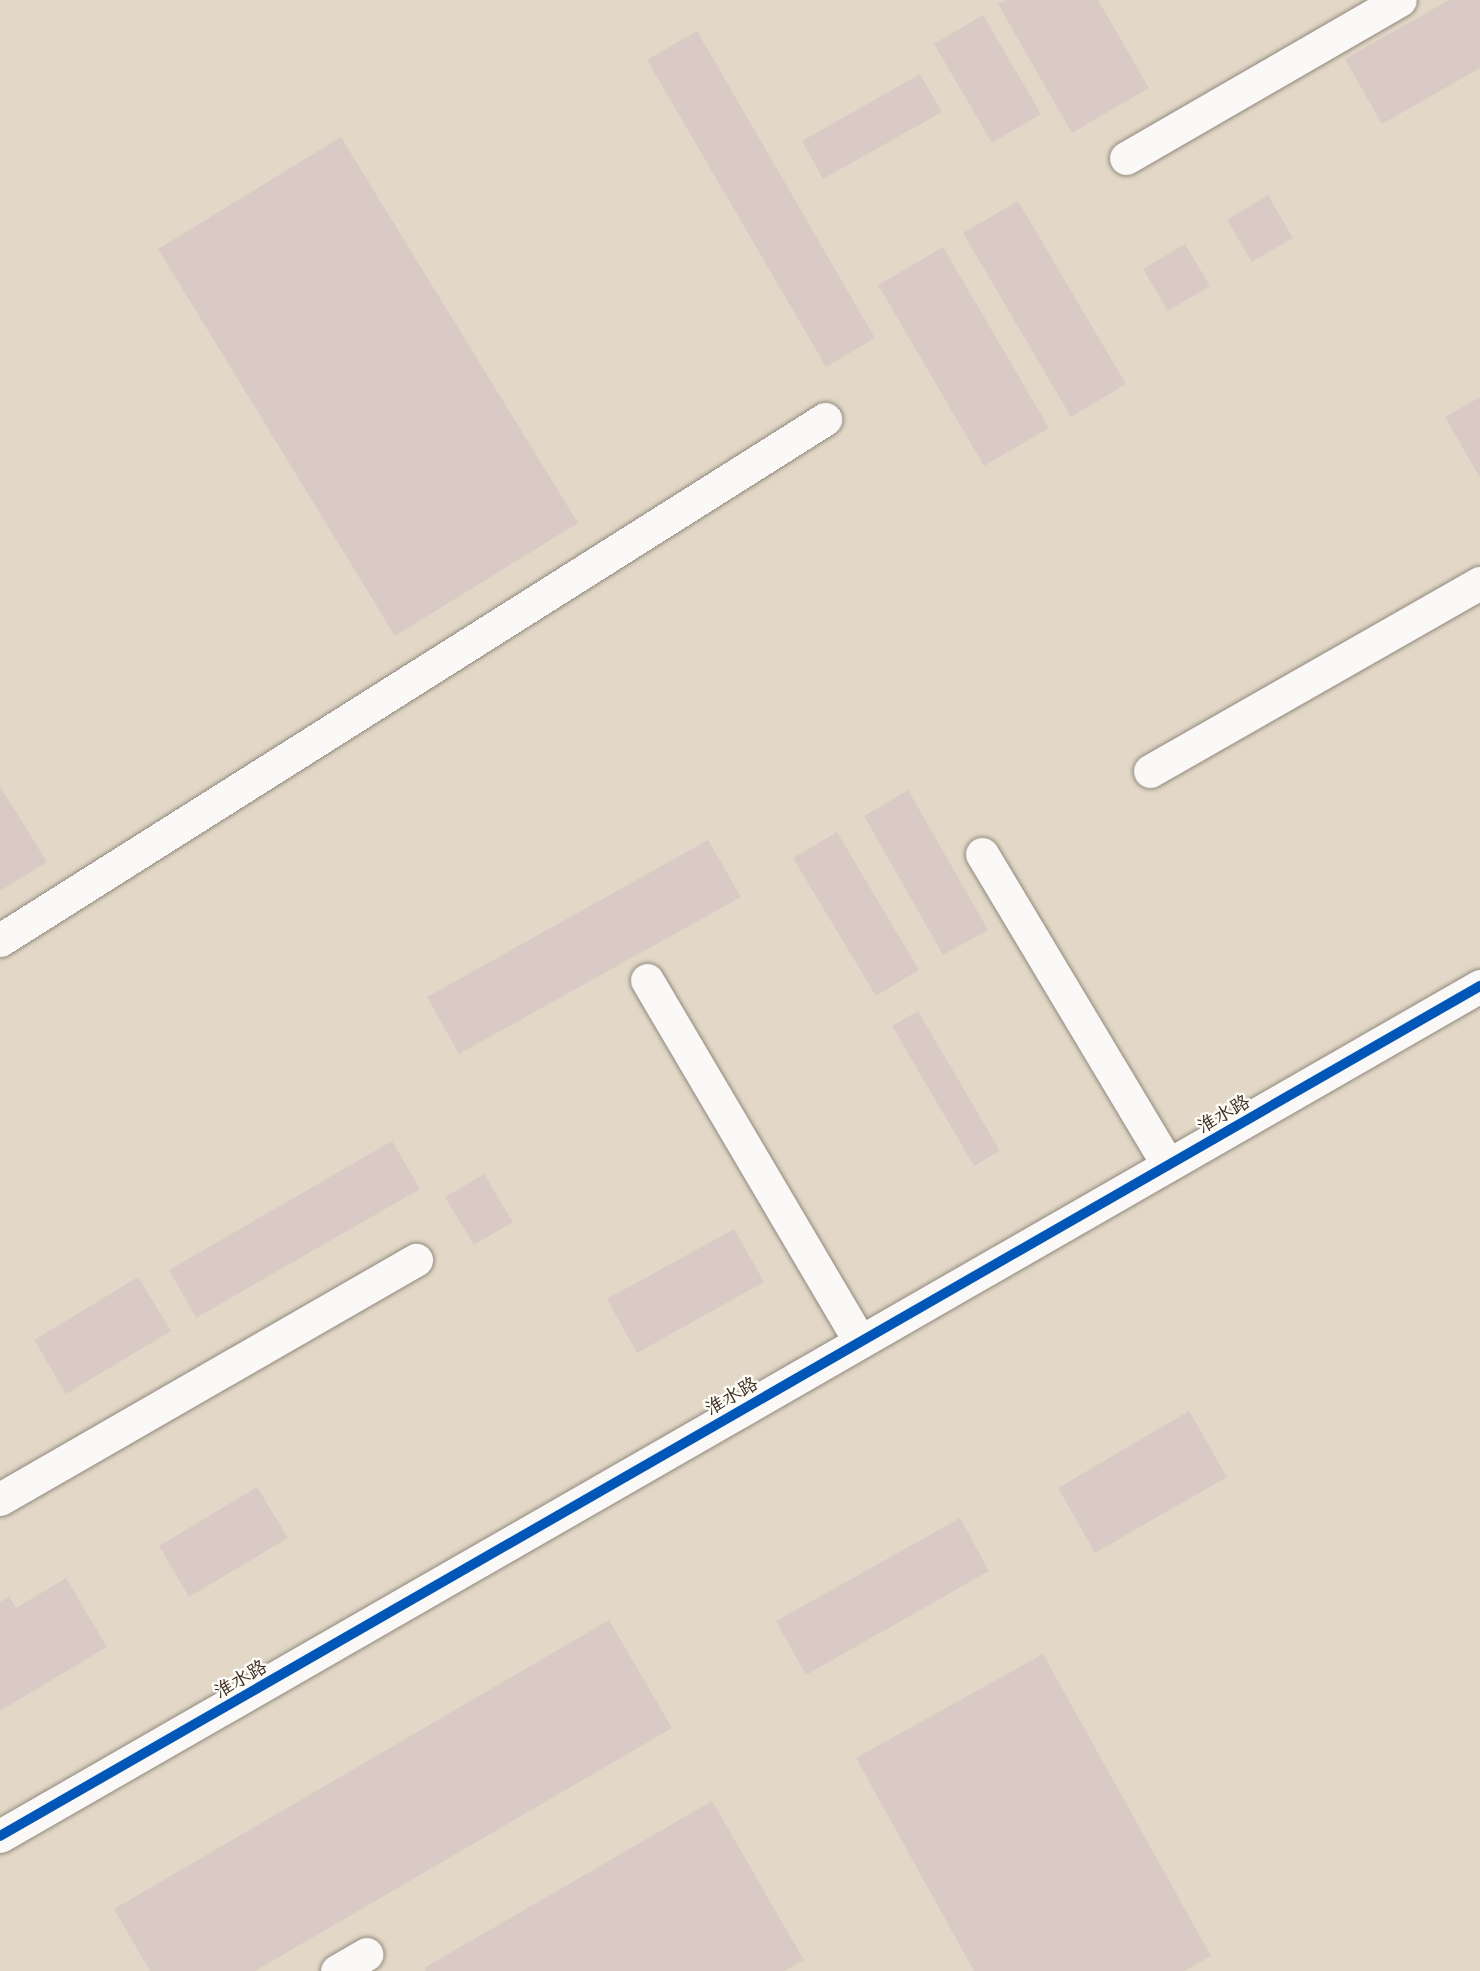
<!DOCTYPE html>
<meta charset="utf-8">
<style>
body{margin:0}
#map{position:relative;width:1480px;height:1971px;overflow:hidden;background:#e3d8c7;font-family:Mali,"LXGW WenKai TC",sans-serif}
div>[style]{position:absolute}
.building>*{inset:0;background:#d9cac6}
.roads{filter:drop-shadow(0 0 2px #90887d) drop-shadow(0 0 2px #90887d)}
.minor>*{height:33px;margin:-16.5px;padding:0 16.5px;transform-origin:16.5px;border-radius:16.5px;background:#fbf9f7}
.cycleway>*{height:10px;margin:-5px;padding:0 5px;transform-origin:5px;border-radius:5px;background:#0057b8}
span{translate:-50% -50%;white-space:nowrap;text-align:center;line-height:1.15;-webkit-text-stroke:5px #fdfcf7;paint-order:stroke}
.street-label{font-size:19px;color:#3b2a1e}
</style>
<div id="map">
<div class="building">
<i style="clip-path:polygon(1006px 0,1098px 0,1149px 88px,1072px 133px,998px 4px)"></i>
<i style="clip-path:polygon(1449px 0,1480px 0,1480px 68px,1382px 124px,1345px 59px)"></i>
<i style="clip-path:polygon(983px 15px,1041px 114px,992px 143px,934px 44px)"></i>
<i style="clip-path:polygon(697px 31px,875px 338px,826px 367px,647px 60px)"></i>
<i style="clip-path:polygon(920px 74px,942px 112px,823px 179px,802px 141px)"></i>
<i style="clip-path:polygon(341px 137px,578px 523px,395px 636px,158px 249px)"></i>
<i style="clip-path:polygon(1268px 195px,1293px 238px,1252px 262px,1227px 220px)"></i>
<i style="clip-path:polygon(1018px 201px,1126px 384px,1071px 417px,963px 233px)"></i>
<i style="clip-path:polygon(1185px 244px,1210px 286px,1168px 311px,1143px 269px)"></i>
<i style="clip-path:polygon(943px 247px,1049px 428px,984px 466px,878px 285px)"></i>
<i style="clip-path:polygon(1480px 397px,1480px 478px,1445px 417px)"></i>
<i style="clip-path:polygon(0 786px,47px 862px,0 891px)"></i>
<i style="clip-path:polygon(908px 790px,988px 930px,943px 955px,864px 816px)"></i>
<i style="clip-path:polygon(837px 832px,919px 970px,876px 996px,793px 858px)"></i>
<i style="clip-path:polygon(708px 840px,741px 897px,459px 1054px,427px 997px)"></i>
<i style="clip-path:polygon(918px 1011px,1000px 1151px,974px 1166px,892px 1026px)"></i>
<i style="clip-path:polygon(392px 1141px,420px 1189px,196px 1318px,169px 1270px)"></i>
<i style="clip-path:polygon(484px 1174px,513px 1222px,474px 1245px,445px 1197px)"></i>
<i style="clip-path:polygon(734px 1229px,764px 1282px,637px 1353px,607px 1299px)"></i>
<i style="clip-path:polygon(138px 1277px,171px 1331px,66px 1394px,34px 1340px)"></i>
<i style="clip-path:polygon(1189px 1411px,1227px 1477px,1095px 1553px,1058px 1488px)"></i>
<i style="clip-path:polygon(257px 1487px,288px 1538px,189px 1597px,159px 1546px)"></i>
<i style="clip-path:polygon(960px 1518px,989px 1571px,806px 1675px,776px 1621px)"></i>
<i style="clip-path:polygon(66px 1578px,107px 1647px,0 1711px,0 1602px,9px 1596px,16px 1608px)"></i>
<i style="clip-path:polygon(609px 1620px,672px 1728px,255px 1971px,150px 1971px,114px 1909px)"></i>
<i style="clip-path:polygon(1043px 1654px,1211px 1956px,1184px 1971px,974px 1971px,856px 1758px)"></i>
<i style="clip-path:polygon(712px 1801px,804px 1960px,784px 1971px,426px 1971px,424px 1968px)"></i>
</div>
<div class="roads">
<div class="minor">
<i style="left:1126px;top:158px;width:316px;rotate:-30deg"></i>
<i style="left:1150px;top:771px;width:380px;rotate:-29.7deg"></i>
<i style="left:982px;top:854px;width:362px;rotate:59.1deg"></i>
<i style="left:0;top:940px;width:976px;rotate:-32.27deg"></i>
<i style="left:647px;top:980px;width:419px;rotate:59.5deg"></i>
<i style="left:0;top:1499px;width:480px;rotate:-29.9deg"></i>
<i style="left:0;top:1836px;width:1707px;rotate:-29.87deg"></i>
<i style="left:337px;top:1971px;width:34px;rotate:-30deg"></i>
</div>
</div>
<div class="cycleway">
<i style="left:0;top:1836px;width:1707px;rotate:-29.87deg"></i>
</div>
<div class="street-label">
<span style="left:1223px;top:1113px;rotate:-30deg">淮水路</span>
<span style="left:731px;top:1395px;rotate:-30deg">淮水路</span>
<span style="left:240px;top:1678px;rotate:-30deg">淮水路</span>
</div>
</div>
